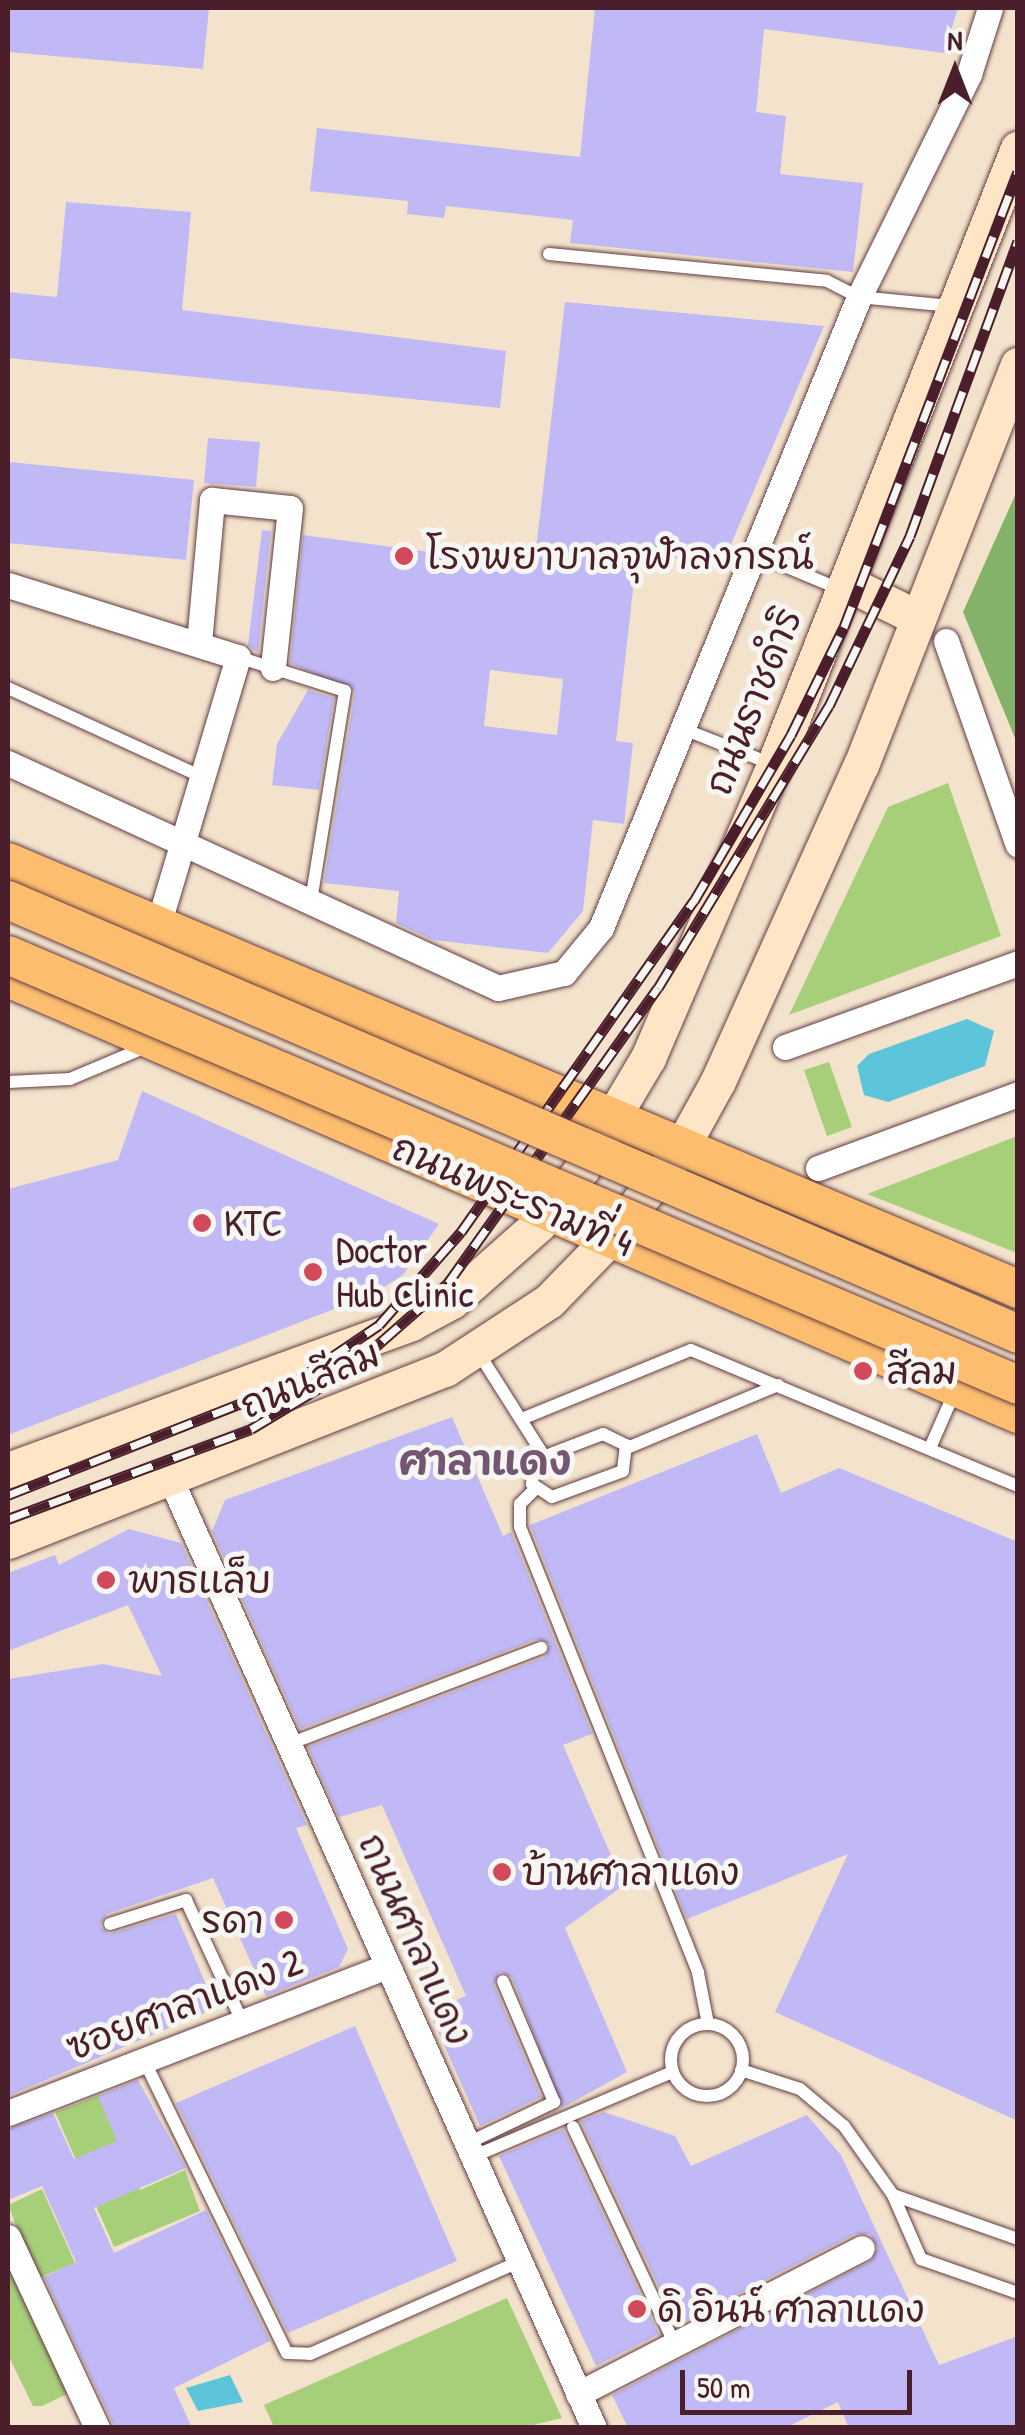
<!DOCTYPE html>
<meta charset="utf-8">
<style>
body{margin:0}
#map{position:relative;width:1025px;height:2435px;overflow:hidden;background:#f3e3cc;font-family:"Patrick Hand","Playpen Sans Thai",sans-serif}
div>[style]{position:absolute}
.green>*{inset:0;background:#a7cf7a}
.forest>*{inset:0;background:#85b26a}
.water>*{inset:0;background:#5dc5d9}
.building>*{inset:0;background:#c1b9f5}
.roads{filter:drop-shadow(0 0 2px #633c43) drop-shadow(0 0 2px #633c43)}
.lane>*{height:12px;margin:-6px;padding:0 6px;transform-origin:6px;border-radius:6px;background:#fff}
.lane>.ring{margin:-6px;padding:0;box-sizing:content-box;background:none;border:12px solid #fff;border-radius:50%}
.street>*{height:25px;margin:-12.5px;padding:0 12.5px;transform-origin:12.5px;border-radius:12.5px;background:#fff}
.secondary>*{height:35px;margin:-17.5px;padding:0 17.5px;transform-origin:17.5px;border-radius:17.5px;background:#fee5c5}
.primary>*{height:38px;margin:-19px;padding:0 19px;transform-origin:19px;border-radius:19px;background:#fcbd6f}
.rail>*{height:11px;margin-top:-5.5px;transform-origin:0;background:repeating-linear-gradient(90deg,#f6f6f2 0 22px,#4a1f2b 0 44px);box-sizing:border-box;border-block:2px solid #4a1f2b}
.bridges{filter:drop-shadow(0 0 2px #633c43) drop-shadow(0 0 2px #633c43)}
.primary-bridge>*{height:38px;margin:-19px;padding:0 19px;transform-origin:19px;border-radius:19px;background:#fcbd6f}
.dots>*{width:28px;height:28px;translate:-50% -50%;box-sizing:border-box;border:5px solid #f6f6f2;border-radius:50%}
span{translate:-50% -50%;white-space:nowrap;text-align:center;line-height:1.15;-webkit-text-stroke:10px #f6f6f2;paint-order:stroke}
.poi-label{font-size:38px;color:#4a1f2b}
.left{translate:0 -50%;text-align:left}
.right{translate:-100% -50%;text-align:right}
.street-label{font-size:38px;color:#4a1f2b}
.neighbourhood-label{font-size:40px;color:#745572;font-weight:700}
.frame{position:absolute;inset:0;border:10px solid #4a1f2b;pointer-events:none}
.north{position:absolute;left:905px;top:20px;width:100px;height:100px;-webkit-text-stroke:8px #f6f6f2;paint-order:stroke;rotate:0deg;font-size:28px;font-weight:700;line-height:40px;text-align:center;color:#4a1f2b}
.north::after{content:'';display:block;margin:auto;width:35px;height:45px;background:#4a1f2b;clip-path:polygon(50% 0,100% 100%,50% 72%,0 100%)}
.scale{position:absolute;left:680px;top:2370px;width:232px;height:45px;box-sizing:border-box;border:5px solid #4a1f2b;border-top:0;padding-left:12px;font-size:30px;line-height:35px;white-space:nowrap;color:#4a1f2b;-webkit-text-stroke:8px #f6f6f2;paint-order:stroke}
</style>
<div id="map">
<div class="green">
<i style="clip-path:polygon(948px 783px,1001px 936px,789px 1015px,888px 807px)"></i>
<i style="clip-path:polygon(829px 1062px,852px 1127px,827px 1136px,804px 1070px)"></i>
<i style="clip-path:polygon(1017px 1136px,1017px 1253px,867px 1194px,888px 1186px)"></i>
<i style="clip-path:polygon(100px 2095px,140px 2190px,185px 2170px,200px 2211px,114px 2247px,55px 2112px)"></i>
<i style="clip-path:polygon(42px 2189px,75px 2263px,37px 2279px,8px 2205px)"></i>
<i style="clip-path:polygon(8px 2267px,71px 2392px,42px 2406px,33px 2406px,8px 2355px)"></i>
<i style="clip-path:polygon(507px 2298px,562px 2418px,521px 2428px,274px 2427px,264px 2405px)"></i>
</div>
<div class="forest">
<i style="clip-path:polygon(1017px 491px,1018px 491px,1017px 743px,963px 612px)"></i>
</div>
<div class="water">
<i style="clip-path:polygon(967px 1019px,994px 1031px,985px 1066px,888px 1102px,864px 1095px,857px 1066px,869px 1054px)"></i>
<i style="clip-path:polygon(230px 2375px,243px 2402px,198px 2411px,186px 2388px)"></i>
</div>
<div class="building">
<i style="clip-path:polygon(8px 8px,209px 8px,203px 69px,8px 52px)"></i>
<i style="clip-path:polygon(595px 8px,958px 8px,944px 53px,764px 29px,756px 112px,786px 116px,780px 174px,863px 183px,853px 272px,570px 243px,573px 220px,446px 206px,444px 218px,407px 214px,408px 201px,310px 191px,317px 128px,580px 157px)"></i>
<i style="clip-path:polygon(66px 202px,191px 212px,182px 310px,506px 351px,500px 408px,8px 358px,8px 292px,57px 297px)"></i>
<i style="clip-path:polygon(evenodd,565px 302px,824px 326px,723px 563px,637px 554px,616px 741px,633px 743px,624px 824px,593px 820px,583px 911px,548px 953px,433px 940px,396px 923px,399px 891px,324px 883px,355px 692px,290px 663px,303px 535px,534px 566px,565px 302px,490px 670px,563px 679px,557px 735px,484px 726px,490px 670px)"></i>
<i style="clip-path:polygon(208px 438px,260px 442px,256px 487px,204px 483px)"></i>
<i style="clip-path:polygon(9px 462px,194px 480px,186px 560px,8px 543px)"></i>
<i style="clip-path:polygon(262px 530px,271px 531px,258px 653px,248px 645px)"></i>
<i style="clip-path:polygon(308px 690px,334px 698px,319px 790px,272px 785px,277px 744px)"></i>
<i style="clip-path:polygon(142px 1091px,439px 1224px,403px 1275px,373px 1294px,8px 1435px,8px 1189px,118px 1160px)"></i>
<i style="clip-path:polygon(452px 1417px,503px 1536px,511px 1532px,592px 1734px,563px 1745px,624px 1885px,565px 1928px,627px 2072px,562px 2108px,512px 1977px,500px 1972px,494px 1985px,541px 2097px,480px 2126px,429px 2011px,466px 1996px,382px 1805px,339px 1817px,308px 1747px,545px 1657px,550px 1644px,537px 1639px,300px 1729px,212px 1531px,225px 1500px)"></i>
<i style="clip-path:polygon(757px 1434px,781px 1493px,839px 1468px,1018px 1542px,1018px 2121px,775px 2012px,848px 1854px,687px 1919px,530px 1525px)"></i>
<i style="clip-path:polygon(129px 1529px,181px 1543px,307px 1825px,296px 1828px,348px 1949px,339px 1967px,266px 1996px,213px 1878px,107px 1914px,100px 1926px,109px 1934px,176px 1914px,216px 2008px,8px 2096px,8px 1679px,103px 1664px,162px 1676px,128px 1605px,8px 1651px,8px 1573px,55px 1555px,59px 1565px)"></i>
<i style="clip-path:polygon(355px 2026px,457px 2261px,288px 2333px,176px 2103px)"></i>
<i style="clip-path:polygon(138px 2080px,186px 2168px,94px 2208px,114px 2253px,206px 2210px,270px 2341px,174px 2388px,192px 2428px,115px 2428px,44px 2277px,76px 2262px,42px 2186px,8px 2200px,8px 2129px,53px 2113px,74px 2159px,117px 2141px,98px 2096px)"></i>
<i style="clip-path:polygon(604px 2112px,675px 2136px,691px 2166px,807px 2115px,841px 2155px,939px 2365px,1018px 2336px,1018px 2428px,849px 2428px,838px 2402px,785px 2428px,628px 2428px,612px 2395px,869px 2262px,878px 2248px,870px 2234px,855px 2234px,677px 2325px,581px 2121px)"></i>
<i style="clip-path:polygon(563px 2129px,659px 2334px,596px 2366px,499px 2156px)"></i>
</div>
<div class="roads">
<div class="lane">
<i style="left:549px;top:254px;width:279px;rotate:5.5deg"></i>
<i style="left:827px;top:281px;width:36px;rotate:27deg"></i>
<i style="left:859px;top:297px;width:92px;rotate:5.6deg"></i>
<i style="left:756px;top:554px;width:93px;rotate:22.7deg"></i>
<i style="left:238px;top:657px;width:112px;rotate:17.6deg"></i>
<i style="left:345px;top:691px;width:213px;rotate:99.2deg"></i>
<i style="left:8px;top:688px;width:207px;rotate:24.6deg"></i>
<i style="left:686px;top:730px;width:92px;rotate:21.6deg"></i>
<i style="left:8px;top:1082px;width:62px;rotate:-2.8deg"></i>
<i style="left:70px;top:1079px;width:85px;rotate:-22.9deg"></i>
<i style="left:478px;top:1352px;width:123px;rotate:57.6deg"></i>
<i style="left:524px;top:1418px;width:180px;rotate:-22.2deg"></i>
<i style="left:691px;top:1350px;width:354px;rotate:22.6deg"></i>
<i style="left:603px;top:1434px;width:25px;rotate:26deg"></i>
<i style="left:626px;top:1445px;width:26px;rotate:97deg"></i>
<i style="left:623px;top:1471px;width:76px;rotate:159.9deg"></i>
<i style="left:552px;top:1497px;width:24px;rotate:-147deg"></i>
<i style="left:532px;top:1484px;width:24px;rotate:-83deg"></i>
<i style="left:535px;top:1460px;width:73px;rotate:-20.9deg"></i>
<i style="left:627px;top:1448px;width:164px;rotate:-22.6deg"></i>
<i style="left:930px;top:1448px;width:62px;rotate:-66.3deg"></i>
<i style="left:536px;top:1488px;width:23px;rotate:135deg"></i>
<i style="left:520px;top:1504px;width:23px;rotate:90deg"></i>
<i style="left:520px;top:1527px;width:480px;rotate:68.2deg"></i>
<i style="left:698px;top:1973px;width:52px;rotate:78.9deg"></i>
<i style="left:289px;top:1744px;width:270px;rotate:-20.9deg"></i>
<i style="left:110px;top:1924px;width:80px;rotate:-17.5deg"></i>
<i style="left:186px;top:1900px;width:133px;rotate:65.2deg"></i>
<i class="ring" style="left:671px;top:2024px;width:60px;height:60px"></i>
<i style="left:143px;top:2058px;width:328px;rotate:64deg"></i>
<i style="left:287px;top:2353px;width:23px;rotate:2deg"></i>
<i style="left:310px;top:2354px;width:228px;rotate:-23.8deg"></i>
<i style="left:741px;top:2070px;width:62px;rotate:17.9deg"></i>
<i style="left:800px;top:2089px;width:57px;rotate:40.1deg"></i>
<i style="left:844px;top:2126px;width:85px;rotate:54.6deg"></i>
<i style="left:893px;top:2195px;width:133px;rotate:19.4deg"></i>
<i style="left:573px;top:2127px;width:241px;rotate:64.9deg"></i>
<i style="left:466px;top:2144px;width:98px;rotate:-25.5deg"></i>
<i style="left:554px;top:2102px;width:131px;rotate:-112.9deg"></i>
<i style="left:472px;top:2157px;width:217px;rotate:-23deg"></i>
<i style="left:893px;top:2195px;width:70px;rotate:66.4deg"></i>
<i style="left:921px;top:2259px;width:103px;rotate:19.3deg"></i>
</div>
<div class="street">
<i style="left:8px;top:585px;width:241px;rotate:17.4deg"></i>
<i style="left:238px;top:657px;width:283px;rotate:106.6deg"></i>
<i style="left:946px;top:641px;width:216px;rotate:70.6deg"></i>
<i style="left:199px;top:643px;width:144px;rotate:-84.8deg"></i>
<i style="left:212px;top:500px;width:78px;rotate:5.9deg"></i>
<i style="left:290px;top:508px;width:161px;rotate:96.1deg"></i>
<i style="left:8px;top:763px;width:539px;rotate:24.66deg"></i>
<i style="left:498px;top:988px;width:68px;rotate:-12.8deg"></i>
<i style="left:564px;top:973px;width:58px;rotate:-50.6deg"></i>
<i style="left:601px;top:928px;width:682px;rotate:-67.76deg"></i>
<i style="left:859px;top:297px;width:249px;rotate:-63.7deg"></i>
<i style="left:969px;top:74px;width:69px;rotate:-72.3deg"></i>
<i style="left:785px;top:1047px;width:248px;rotate:-19.8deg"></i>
<i style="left:818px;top:1168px;width:213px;rotate:-20.3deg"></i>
<i style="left:171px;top:1480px;width:1038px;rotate:65.95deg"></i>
<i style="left:8px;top:2113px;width:407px;rotate:-21.2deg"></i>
<i style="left:8px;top:2237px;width:211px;rotate:65deg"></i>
<i style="left:578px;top:2394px;width:319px;rotate:-27.2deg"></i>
</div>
<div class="secondary">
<i style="left:847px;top:583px;width:79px;rotate:26.2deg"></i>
<i style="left:8px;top:1470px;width:429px;rotate:-20deg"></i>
<i style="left:411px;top:1323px;width:47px;rotate:-28.2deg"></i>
<i style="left:452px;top:1301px;width:116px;rotate:-41.5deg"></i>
<i style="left:539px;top:1224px;width:70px;rotate:-52deg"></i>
<i style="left:582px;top:1169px;width:129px;rotate:-59.3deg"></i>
<i style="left:648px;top:1058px;width:319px;rotate:-66.7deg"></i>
<i style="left:774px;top:765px;width:663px;rotate:-68.42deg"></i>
<i style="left:8px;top:1541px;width:470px;rotate:-21.5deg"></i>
<i style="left:445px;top:1369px;width:124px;rotate:-33.2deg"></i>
<i style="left:549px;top:1301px;width:89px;rotate:-45.9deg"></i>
<i style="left:611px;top:1237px;width:113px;rotate:-51.8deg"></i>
<i style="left:681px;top:1148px;width:77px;rotate:-61.1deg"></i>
<i style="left:718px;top:1081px;width:347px;rotate:-65.7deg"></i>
<i style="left:861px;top:765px;width:430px;rotate:-68.6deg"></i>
</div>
<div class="primary">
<i style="left:8px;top:862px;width:1097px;rotate:22.92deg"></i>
<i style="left:8px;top:978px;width:1100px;rotate:23.35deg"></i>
</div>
</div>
<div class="rail">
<i style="left:8px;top:1495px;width:306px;rotate:-21.5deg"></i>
<i style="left:293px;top:1383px;width:104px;rotate:-34deg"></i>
<i style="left:379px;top:1325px;width:124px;rotate:-48.6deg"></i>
<i style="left:461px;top:1232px;width:405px;rotate:-54.9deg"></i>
<i style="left:694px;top:901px;width:192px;rotate:-59.7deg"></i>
<i style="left:791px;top:735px;width:120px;rotate:-63.9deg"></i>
<i style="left:844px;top:627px;width:487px;rotate:-69.1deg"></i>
<i style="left:8px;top:1519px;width:259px;rotate:-20.3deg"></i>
<i style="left:251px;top:1429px;width:114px;rotate:-31deg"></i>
<i style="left:349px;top:1370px;width:132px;rotate:-41.3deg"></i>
<i style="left:448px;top:1283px;width:362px;rotate:-54.6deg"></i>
<i style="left:658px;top:988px;width:330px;rotate:-58.8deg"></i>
<i style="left:829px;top:706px;width:188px;rotate:-64.5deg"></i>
<i style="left:910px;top:536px;width:314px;rotate:-69.9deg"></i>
</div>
<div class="bridges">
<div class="primary-bridge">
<i style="left:8px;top:900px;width:1099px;rotate:23.25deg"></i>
<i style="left:8px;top:955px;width:1098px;rotate:23.06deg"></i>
</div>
</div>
<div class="dots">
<i style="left:404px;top:556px;background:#d1495b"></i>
<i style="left:202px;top:1223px;background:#d1495b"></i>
<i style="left:313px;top:1272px;background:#d1495b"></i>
<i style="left:863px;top:1371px;background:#d1495b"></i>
<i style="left:106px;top:1580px;background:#d1495b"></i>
<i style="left:502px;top:1872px;background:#d1495b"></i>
<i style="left:284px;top:1920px;background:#d1495b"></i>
<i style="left:637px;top:2309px;background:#d1495b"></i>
</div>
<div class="poi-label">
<span class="left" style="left:426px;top:556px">โรงพยาบาลจุฬาลงกรณ์</span>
<span class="left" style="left:224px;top:1223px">KTC</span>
<span class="left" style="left:336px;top:1272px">Doctor<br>Hub Clinic</span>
<span class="left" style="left:886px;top:1371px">สีลม</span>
<span class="left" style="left:128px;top:1580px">พาธแล็บ</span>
<span class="left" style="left:522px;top:1872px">บ้านศาลาแดง</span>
<span class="right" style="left:264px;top:1920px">รดา</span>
<span class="left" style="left:657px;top:2309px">ดิ อินน์ ศาลาแดง</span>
</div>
<div class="street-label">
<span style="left:753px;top:701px;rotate:-68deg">ถนนราชดำริ</span>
<span style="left:513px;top:1195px;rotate:23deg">ถนนพระรามที่ 4</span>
<span style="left:310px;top:1379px;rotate:-22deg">ถนนสีลม</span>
<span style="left:416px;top:1939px;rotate:66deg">ถนนศาลาแดง</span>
<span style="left:184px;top:2004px;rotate:-21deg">ซอยศาลาแดง 2</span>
</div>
<div class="neighbourhood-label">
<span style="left:485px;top:1459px">ศาลาแดง</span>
</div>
<div class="frame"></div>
<div class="north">N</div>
<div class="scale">50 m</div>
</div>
